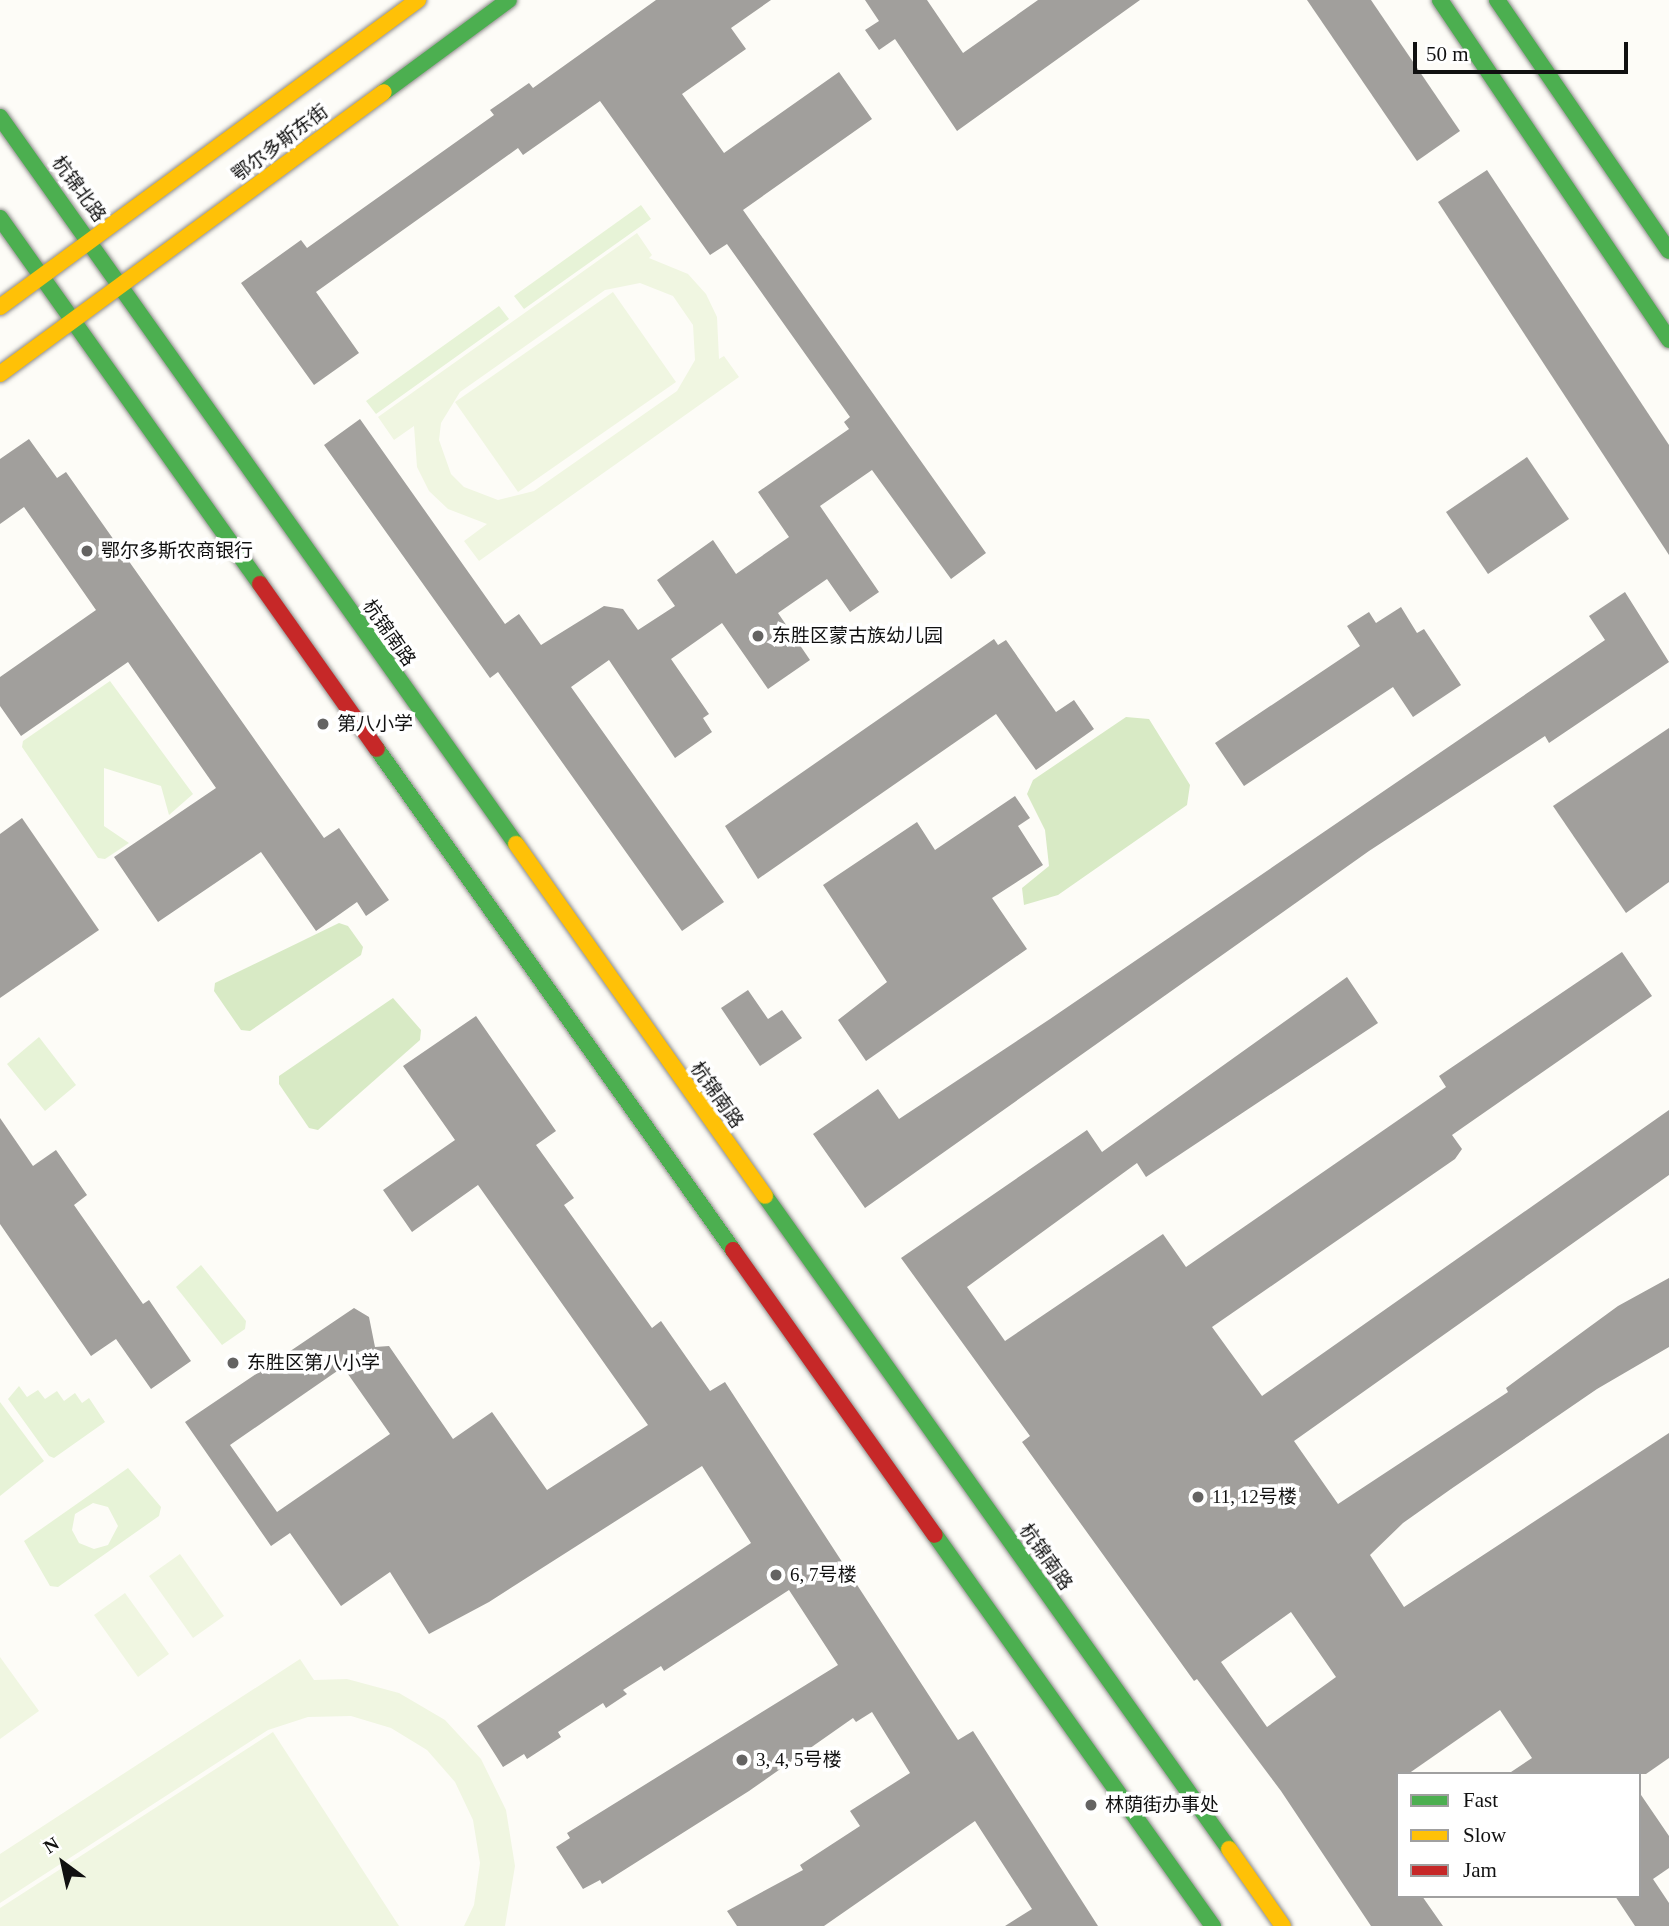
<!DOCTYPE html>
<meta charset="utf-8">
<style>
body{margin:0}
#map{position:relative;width:1669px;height:1926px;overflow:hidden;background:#fdfcf7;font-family:"Times New Roman","Noto Sans SC",serif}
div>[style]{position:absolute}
.green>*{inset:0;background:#e7f3d7}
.forest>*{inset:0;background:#d8eac5}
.pitch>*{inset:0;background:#f0f6e1}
.building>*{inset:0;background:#a19f9c}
.roads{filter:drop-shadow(0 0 2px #8e8d8b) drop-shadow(0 0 2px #8e8d8b)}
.fast>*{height:16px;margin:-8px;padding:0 8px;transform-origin:8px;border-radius:8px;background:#4caf50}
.slow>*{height:16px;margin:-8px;padding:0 8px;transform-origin:8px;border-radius:8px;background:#ffc107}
.jam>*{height:16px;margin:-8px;padding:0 8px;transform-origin:8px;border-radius:8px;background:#c62828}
.dots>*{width:19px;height:19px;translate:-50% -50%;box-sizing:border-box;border:4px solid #fff;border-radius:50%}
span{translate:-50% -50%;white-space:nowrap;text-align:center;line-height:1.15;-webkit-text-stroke:7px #fff;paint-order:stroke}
.street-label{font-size:19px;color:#111}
.poi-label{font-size:19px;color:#111}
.left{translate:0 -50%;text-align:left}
.legend{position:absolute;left:1396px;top:1772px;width:245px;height:126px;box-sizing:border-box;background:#fff;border:2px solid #a0a0a0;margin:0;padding:9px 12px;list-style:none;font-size:21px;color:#111}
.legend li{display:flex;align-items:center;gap:14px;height:35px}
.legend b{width:35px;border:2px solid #a0a0a0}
.north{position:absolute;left:28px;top:1828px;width:70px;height:70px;-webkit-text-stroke:5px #fff;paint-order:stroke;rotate:327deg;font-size:19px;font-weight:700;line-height:28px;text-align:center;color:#111}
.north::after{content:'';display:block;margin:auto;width:24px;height:32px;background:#111;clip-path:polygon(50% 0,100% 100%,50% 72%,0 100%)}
.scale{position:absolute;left:1413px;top:42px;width:215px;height:32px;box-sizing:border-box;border:4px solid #111;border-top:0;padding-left:9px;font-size:21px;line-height:24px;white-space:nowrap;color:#111;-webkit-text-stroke:5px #fff;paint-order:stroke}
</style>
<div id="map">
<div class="green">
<i style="clip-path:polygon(641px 205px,651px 219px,524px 309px,514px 296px)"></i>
<i style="clip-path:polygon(499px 306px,509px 319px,376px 414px,366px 401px)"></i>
<i style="clip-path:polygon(110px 681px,193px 794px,169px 815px,161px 786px,104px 768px,104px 826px,129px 843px,105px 859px,98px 858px,22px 747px,23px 741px)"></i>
<i style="clip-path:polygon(39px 1037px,76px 1085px,45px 1111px,7px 1064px)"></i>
<i style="clip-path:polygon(201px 1265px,246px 1321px,245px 1329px,222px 1345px,176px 1287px)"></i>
<i style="clip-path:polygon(19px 1386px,27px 1397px,38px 1390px,45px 1399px,57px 1391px,64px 1401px,75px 1393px,82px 1403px,89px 1398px,105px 1422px,54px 1458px,49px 1456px,8px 1399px)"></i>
<i style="clip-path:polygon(0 1402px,44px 1461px,0 1496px)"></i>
<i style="clip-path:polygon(evenodd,128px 1468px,161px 1507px,159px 1516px,58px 1587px,50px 1586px,24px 1541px,128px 1468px,93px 1503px,108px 1507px,118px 1526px,108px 1545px,94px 1549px,79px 1543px,72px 1530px,75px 1514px,93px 1503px)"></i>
</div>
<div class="forest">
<i style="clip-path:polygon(1126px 717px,1149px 719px,1190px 785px,1187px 805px,1058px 895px,1024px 905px,1022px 888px,1049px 866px,1045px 830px,1027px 794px,1033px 780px)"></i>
<i style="clip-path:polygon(339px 923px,348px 926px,363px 947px,361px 955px,250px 1031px,241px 1030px,214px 991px,215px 983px)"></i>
<i style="clip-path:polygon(393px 998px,421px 1030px,420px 1040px,318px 1130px,309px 1128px,279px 1084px,279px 1076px)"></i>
</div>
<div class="pitch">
<i style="clip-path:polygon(evenodd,637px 233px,652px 255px,649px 258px,688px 274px,706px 294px,717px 317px,719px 359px,724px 356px,739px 377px,479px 561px,464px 541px,487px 524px,448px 509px,429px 491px,417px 467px,414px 426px,394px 440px,378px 417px,637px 233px,640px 283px,673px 296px,693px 325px,695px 360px,677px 391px,534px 491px,498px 500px,464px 487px,451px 474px,439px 440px,441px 423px,460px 392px,605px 290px,640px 283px)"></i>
<i style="clip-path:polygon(613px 292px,676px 382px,518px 492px,455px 402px)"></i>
<i style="clip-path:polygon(180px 1554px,224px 1616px,193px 1638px,149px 1576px)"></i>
<i style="clip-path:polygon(125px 1593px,169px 1654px,138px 1677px,94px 1615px)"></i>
<i style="clip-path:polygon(0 1657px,39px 1711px,0 1739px)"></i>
<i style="clip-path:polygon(300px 1659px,314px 1680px,347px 1679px,399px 1693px,445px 1720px,481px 1759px,506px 1810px,515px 1866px,505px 1926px,464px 1926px,474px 1905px,480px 1863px,473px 1820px,455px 1782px,427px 1750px,391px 1728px,351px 1716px,308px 1717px,268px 1730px,0 1903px,0 1854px)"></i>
<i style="clip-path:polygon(273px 1732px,399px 1926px,0 1926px,0 1908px)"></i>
</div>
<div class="building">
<i style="clip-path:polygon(656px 0,771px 0,731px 28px,746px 49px,682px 94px,724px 153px,839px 72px,872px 119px,743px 210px,986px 553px,951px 579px,872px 470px,820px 506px,879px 592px,850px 612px,827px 579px,778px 613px,810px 660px,768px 689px,722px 623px,671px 659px,709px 714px,703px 718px,712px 732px,675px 758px,609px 660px,571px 687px,724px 902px,682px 931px,498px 672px,490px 678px,324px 445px,360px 419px,505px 624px,519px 614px,541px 645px,604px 606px,623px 609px,638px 630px,675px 606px,657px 580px,713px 540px,736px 574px,789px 537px,758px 492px,849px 429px,844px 422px,850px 417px,727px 244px,710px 255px,600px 101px,523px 155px,518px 148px,316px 292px,359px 353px,314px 385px,241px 283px,301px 240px,307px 248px,494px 115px,490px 110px,529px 83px,533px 88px)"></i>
<i style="clip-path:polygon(865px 0,927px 0,963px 53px,1038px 0,1140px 0,957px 131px,895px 39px,879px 50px,865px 30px,879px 21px)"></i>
<i style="clip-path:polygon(1307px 0,1371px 0,1460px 131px,1417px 161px)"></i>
<i style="clip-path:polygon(1487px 170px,1669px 445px,1669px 555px,1438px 202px)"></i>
<i style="clip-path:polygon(29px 439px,57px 478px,66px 472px,324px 838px,339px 828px,389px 900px,366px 916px,357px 902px,316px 931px,261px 852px,158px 922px,114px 857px,216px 788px,128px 662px,21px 736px,0 706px,0 677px,96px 610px,24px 507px,0 524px,0 459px)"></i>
<i style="clip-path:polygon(1527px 457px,1569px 519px,1488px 574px,1446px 512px)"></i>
<i style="clip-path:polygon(1625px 592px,1669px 662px,1549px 743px,1545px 736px,1369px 851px,865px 1208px,813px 1134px,878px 1089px,899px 1119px,1050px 1019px,1605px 640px,1589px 616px)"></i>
<i style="clip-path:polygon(1401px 607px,1417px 633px,1424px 629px,1461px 685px,1413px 717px,1393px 687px,1244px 786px,1215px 743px,1360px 646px,1347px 626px,1369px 612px,1376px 623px)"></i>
<i style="clip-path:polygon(994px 639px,998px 645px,1006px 640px,1056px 712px,1074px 700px,1094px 729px,1036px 770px,996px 714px,758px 879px,725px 826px)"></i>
<i style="clip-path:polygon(1669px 728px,1669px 882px,1626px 913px,1553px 806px)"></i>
<i style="clip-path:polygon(1015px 796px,1030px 818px,1018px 826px,1043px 865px,992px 898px,1027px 949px,866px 1061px,838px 1020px,887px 982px,823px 885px,917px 822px,935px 850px)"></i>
<i style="clip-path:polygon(22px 818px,99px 930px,0 998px,0 834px)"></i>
<i style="clip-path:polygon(evenodd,1622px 952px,1652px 996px,1452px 1135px,1462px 1149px,1455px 1159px,1212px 1327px,1262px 1396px,1669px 1110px,1669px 1175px,1294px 1441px,1338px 1504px,1508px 1392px,1506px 1388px,1618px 1306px,1669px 1278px,1669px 1347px,1597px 1389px,1451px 1489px,1403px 1523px,1370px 1555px,1404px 1607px,1669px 1433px,1669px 1758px,1646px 1774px,1508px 1774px,1532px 1758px,1500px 1710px,1408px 1774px,1398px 1774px,1398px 1896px,1422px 1896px,1443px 1926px,1371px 1926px,1281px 1791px,1197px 1679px,1194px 1681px,1022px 1442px,1030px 1436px,901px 1258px,1087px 1130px,1102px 1152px,1347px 977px,1378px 1023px,1146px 1177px,1137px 1163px,967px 1287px,1005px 1341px,1163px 1234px,1186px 1267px,1446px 1087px,1439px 1076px,1622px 952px,1291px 1612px,1336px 1677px,1267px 1727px,1221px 1662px,1291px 1612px)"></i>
<i style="clip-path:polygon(748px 990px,768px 1019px,782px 1010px,802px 1038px,760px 1066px,721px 1008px)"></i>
<i style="clip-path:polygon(evenodd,476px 1016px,556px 1131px,536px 1145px,574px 1198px,564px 1205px,652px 1328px,661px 1321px,710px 1391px,725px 1382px,958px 1740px,973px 1731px,1098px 1926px,1005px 1926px,1032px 1909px,975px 1821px,824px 1926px,737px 1926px,727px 1911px,803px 1870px,800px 1865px,860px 1826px,850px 1811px,910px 1773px,872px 1712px,856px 1722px,853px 1718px,749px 1791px,602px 1884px,600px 1880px,583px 1889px,556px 1847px,570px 1838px,567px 1833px,838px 1665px,789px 1590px,664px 1671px,661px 1666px,623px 1690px,627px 1694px,606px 1708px,603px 1703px,558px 1732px,561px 1737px,527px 1759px,524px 1754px,503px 1767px,477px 1726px,751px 1543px,702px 1466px,489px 1602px,429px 1634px,390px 1572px,341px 1606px,290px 1533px,271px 1546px,185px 1422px,354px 1308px,369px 1317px,375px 1347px,389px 1346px,453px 1439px,492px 1412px,547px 1490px,648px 1425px,478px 1185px,412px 1232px,383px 1190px,455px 1140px,403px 1066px,476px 1016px,343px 1367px,390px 1434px,277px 1512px,230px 1445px,343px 1367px)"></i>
<i style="clip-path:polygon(0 1118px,33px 1166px,56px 1150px,87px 1195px,74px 1205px,143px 1304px,149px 1300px,191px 1361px,151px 1389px,116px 1339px,91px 1356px,0 1224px)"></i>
<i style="clip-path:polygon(1639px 1792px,1669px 1836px,1669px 1868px,1653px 1879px,1669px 1903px,1669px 1926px,1635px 1926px,1615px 1896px,1639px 1896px)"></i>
</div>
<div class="roads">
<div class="fast">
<i style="left:1440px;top:0;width:410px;rotate:56deg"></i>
<i style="left:1497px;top:0;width:304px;rotate:55.6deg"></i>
<i style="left:384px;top:92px;width:155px;rotate:-36.4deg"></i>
<i style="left:0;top:117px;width:892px;rotate:54.63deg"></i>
<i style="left:0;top:218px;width:449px;rotate:54.6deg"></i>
<i style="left:377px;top:749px;width:615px;rotate:54.6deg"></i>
<i style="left:765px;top:1196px;width:801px;rotate:54.6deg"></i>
<i style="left:935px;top:1535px;width:480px;rotate:54.6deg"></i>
</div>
<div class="slow">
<i style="left:0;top:307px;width:519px;rotate:-36.3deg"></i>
<i style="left:0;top:374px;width:476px;rotate:-36.3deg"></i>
<i style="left:516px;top:844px;width:431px;rotate:54.7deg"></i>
<i style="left:1229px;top:1849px;width:94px;rotate:55deg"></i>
</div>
<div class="jam">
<i style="left:260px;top:584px;width:202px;rotate:54.7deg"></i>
<i style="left:733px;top:1250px;width:349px;rotate:54.7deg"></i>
</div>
</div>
<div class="dots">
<i style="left:87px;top:551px;background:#646362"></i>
<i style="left:758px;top:636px;background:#646362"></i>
<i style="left:323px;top:724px;background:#646362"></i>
<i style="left:233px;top:1363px;background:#646362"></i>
<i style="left:1198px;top:1497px;background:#646362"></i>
<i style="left:776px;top:1575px;background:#646362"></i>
<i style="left:742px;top:1760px;background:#646362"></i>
<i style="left:1091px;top:1805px;background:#646362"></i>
</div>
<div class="street-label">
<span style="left:280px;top:143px;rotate:-37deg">鄂尔多斯东街</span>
<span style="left:79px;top:189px;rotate:54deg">杭锦北路</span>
<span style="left:389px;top:633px;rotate:55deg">杭锦南路</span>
<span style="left:717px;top:1095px;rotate:55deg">杭锦南路</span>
<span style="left:1046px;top:1557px;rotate:55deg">杭锦南路</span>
</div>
<div class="poi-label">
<span class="left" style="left:101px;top:551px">鄂尔多斯农商银行</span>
<span class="left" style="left:772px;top:636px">东胜区蒙古族幼儿园</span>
<span class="left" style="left:337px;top:724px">第八小学</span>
<span class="left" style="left:247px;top:1363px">东胜区第八小学</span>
<span class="left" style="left:1212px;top:1497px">11, 12号楼</span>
<span class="left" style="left:790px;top:1575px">6, 7号楼</span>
<span class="left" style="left:756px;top:1760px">3, 4, 5号楼</span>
<span class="left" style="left:1105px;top:1805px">林荫街办事处</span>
</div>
<ul class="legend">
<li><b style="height:9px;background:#4caf50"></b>Fast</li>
<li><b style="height:9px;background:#ffc107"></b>Slow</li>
<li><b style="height:9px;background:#c62828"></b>Jam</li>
</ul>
<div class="north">N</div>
<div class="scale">50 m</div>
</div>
